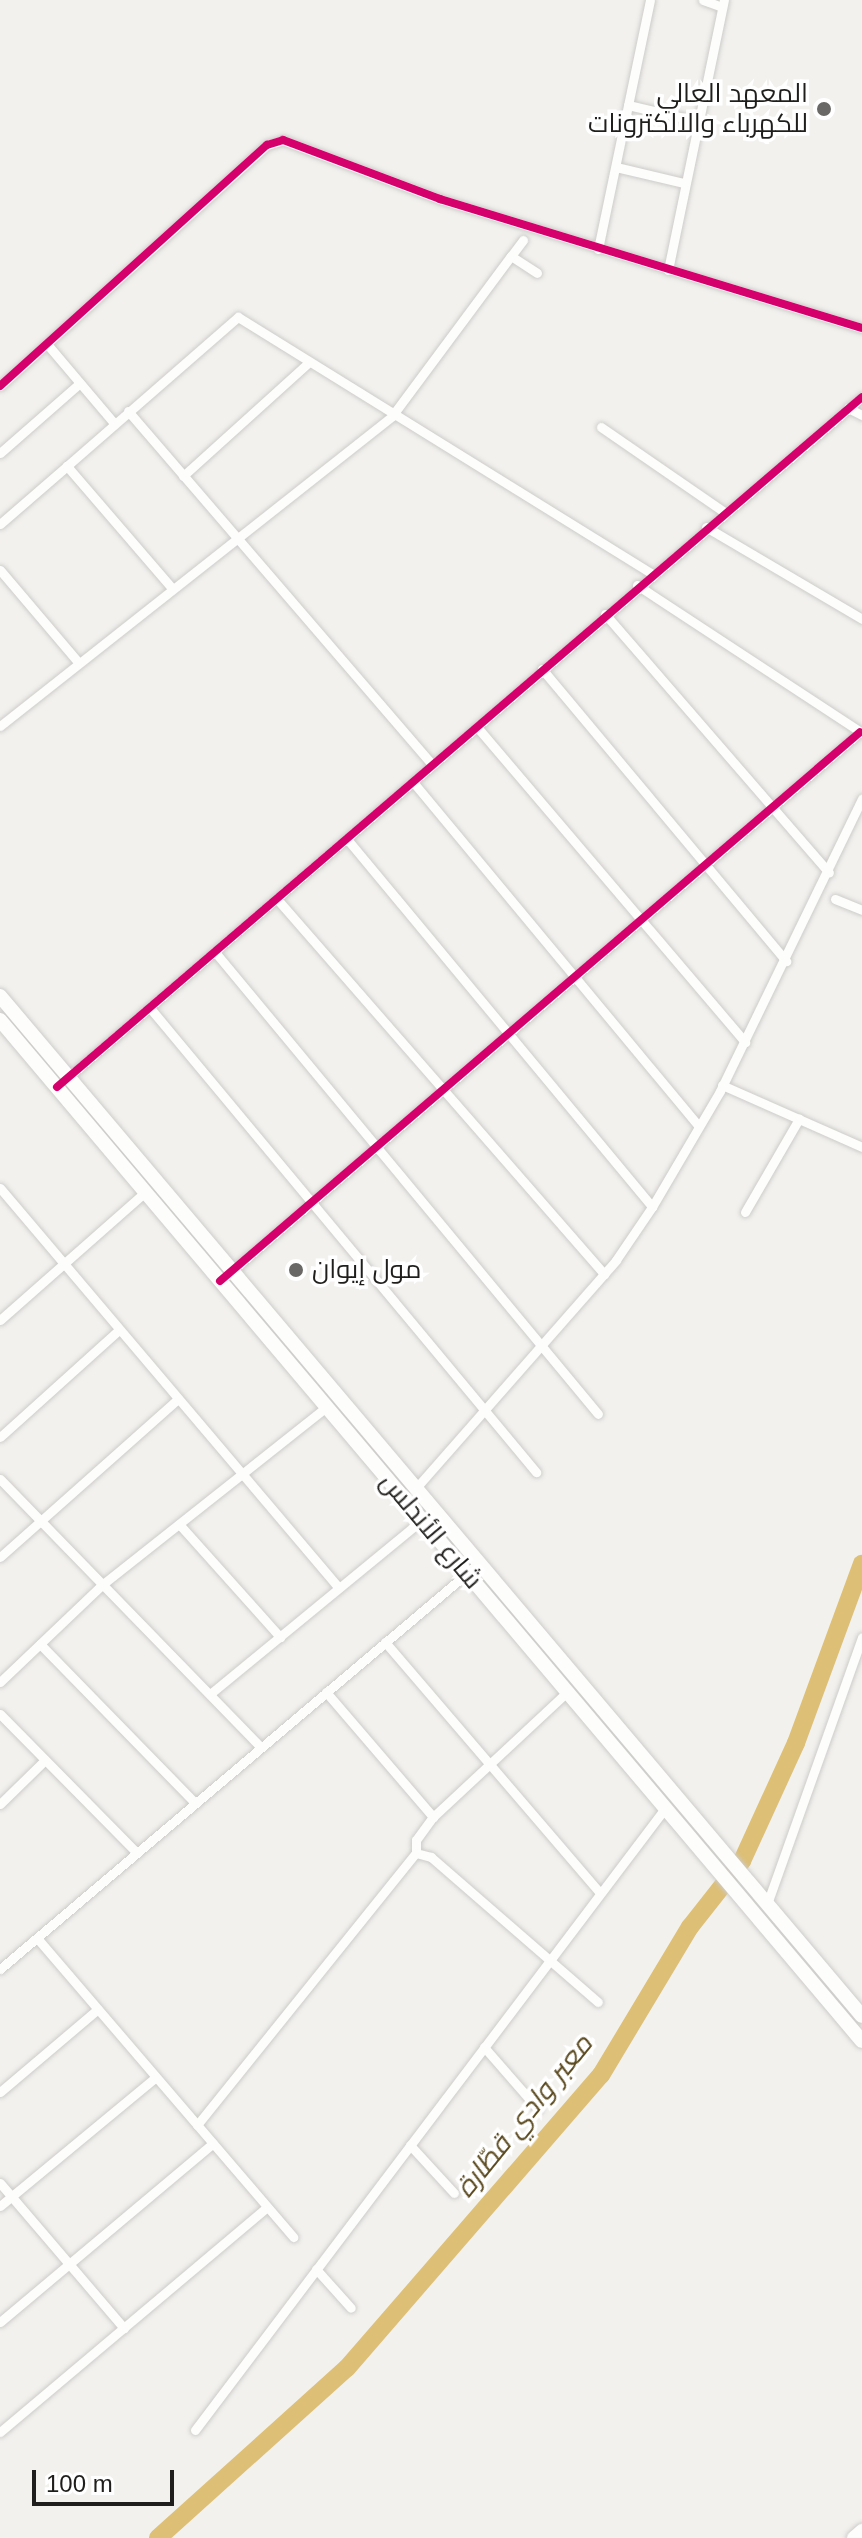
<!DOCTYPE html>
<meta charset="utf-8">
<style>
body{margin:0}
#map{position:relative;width:862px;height:2538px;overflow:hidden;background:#f2f1ee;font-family:Arial,Cairo,sans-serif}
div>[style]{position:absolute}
.river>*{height:18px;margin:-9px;padding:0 9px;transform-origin:9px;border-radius:9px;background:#ddbf76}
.roads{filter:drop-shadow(0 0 2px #cdccca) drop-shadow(0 0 2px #cdccca)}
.street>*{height:9px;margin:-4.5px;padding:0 4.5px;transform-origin:4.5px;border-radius:4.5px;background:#fdfdfc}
.secondary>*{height:14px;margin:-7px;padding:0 7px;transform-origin:7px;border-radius:7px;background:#fdfdfc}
.cycleway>*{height:8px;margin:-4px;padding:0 4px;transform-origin:4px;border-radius:4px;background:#d6006c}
.dots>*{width:22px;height:22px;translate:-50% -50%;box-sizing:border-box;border:4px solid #fff;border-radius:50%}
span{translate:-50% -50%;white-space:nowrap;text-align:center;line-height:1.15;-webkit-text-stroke:7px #fff;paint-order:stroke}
.poi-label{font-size:26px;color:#1f1e1c}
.right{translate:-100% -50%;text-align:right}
.left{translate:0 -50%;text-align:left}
.street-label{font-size:26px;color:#1f1e1c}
.water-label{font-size:28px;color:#5d4c22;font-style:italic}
.scale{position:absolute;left:32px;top:2470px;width:142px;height:36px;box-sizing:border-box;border:4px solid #1f1e1c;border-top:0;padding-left:10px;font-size:24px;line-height:28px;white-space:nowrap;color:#1f1e1c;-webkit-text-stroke:6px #fff;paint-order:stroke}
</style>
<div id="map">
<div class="river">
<i style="left:158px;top:2538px;width:254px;rotate:-42deg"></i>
<i style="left:347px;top:2368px;width:388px;rotate:-49.1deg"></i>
<i style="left:601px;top:2075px;width:173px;rotate:-59deg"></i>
<i style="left:690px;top:1927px;width:84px;rotate:-51.8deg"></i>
<i style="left:742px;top:1861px;width:130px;rotate:-65.4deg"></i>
<i style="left:796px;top:1743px;width:191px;rotate:-69.8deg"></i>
</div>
<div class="roads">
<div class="street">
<i style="left:703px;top:0;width:20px;rotate:20deg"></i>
<i style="left:628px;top:105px;width:71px;rotate:13.1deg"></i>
<i style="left:616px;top:167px;width:69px;rotate:13.4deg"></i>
<i style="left:598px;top:249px;width:254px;rotate:-78.2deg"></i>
<i style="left:511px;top:256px;width:20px;rotate:-53deg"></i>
<i style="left:668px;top:270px;width:276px;rotate:-78.3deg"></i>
<i style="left:47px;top:344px;width:104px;rotate:49.7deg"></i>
<i style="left:0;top:386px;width:360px;rotate:-42.1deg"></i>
<i style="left:267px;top:145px;width:17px;rotate:-17deg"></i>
<i style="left:283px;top:140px;width:168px;rotate:20.6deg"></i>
<i style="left:440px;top:199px;width:441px;rotate:17deg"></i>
<i style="left:848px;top:408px;width:16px;rotate:27deg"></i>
<i style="left:128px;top:411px;width:467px;rotate:49.3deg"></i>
<i style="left:601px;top:427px;width:150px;rotate:34.6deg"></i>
<i style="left:0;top:453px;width:106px;rotate:-41.2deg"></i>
<i style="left:183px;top:476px;width:170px;rotate:-42.1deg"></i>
<i style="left:0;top:524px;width:89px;rotate:-40.9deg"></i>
<i style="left:706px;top:527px;width:181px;rotate:30.5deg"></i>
<i style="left:0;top:570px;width:121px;rotate:49.7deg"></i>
<i style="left:637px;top:585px;width:269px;rotate:33.3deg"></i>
<i style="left:171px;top:587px;width:160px;rotate:-130.7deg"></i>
<i style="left:67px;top:466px;width:227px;rotate:-41.1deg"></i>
<i style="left:238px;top:317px;width:486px;rotate:31.8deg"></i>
<i style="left:605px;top:614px;width:342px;rotate:49.1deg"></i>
<i style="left:542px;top:669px;width:381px;rotate:50.1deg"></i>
<i style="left:0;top:726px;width:500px;rotate:-38.3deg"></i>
<i style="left:392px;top:416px;width:199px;rotate:-53.4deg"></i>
<i style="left:511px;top:256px;width:31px;rotate:33deg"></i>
<i style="left:477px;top:727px;width:414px;rotate:49.6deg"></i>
<i style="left:413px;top:782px;width:447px;rotate:50.3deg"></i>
<i style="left:347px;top:839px;width:478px;rotate:50.3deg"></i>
<i style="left:277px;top:899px;width:498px;rotate:48.9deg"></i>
<i style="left:835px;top:899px;width:29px;rotate:22deg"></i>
<i style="left:215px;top:952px;width:600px;rotate:50.34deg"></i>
<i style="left:150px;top:1008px;width:604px;rotate:50.24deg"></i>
<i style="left:66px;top:1079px;width:1048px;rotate:-40.59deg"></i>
<i style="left:722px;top:1085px;width:153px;rotate:23.9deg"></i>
<i style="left:0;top:1188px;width:524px;rotate:49.72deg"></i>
<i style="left:745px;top:1212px;width:108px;rotate:-59.9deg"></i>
<i style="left:220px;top:1281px;width:843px;rotate:-40.62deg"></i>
<i style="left:0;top:1320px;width:193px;rotate:-41.4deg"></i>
<i style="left:0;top:1437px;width:160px;rotate:-42deg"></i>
<i style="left:0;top:1479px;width:374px;rotate:45.8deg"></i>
<i style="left:416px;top:1488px;width:303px;rotate:-48.7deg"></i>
<i style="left:616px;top:1260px;width:64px;rotate:-55.8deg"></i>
<i style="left:652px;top:1207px;width:134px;rotate:-59.6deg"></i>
<i style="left:720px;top:1091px;width:325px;rotate:-64.1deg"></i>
<i style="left:179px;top:1524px;width:152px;rotate:48.2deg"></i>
<i style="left:0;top:1557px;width:238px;rotate:-41.6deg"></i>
<i style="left:385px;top:1642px;width:330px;rotate:49.4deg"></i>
<i style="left:40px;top:1644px;width:222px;rotate:45.7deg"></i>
<i style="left:0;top:1682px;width:142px;rotate:-43.6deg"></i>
<i style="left:103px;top:1584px;width:285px;rotate:-38.4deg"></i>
<i style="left:326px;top:1692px;width:165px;rotate:49.4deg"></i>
<i style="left:210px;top:1694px;width:274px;rotate:-39.4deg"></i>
<i style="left:0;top:1714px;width:195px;rotate:45.4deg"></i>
<i style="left:0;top:1804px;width:63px;rotate:-44.4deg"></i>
<i style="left:416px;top:1853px;width:13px;rotate:-90deg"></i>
<i style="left:416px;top:1840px;width:29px;rotate:-54deg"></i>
<i style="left:433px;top:1817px;width:185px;rotate:-43deg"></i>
<i style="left:767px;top:1904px;width:283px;rotate:-70.4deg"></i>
<i style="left:37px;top:1938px;width:394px;rotate:49.4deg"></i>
<i style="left:0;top:1969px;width:628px;rotate:-40.28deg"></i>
<i style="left:484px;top:2047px;width:82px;rotate:48.9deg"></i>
<i style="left:0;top:2092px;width:128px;rotate:-40.3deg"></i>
<i style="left:197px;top:2125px;width:349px;rotate:-51.2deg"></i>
<i style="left:416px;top:1853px;width:16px;rotate:15deg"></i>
<i style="left:431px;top:1857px;width:221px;rotate:41deg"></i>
<i style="left:410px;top:2145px;width:65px;rotate:47.5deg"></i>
<i style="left:0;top:2183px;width:191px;rotate:49.5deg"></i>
<i style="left:0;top:2206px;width:202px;rotate:-39.6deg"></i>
<i style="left:316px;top:2269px;width:52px;rotate:48.1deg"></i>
<i style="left:0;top:2322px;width:278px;rotate:-40deg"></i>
<i style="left:195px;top:2430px;width:781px;rotate:-52.91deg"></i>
<i style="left:0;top:2432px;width:349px;rotate:-40.1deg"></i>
</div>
<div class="secondary">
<i style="left:0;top:996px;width:1335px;rotate:49.8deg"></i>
<i style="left:0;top:1020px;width:1336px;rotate:49.83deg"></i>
<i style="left:854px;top:2538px;width:11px;rotate:-41deg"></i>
</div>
</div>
<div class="cycleway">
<i style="left:0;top:386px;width:360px;rotate:-42.1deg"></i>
<i style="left:267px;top:145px;width:17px;rotate:-17deg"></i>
<i style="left:283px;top:140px;width:168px;rotate:20.6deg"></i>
<i style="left:440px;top:199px;width:441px;rotate:17deg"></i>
<i style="left:57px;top:1087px;width:1060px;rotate:-40.6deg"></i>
<i style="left:220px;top:1281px;width:843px;rotate:-40.62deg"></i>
</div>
<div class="dots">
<i style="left:824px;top:109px;background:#696866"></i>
<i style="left:296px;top:1270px;background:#696866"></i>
</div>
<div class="poi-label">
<span class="right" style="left:808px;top:109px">المعهد العالي<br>للكهرباء والالكترونات</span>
<span class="left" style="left:312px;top:1270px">مول إيوان</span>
</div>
<div class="street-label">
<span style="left:431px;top:1531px;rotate:50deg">شارع الأندلس</span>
</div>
<div class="water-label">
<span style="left:524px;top:2116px;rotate:-51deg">معبر وادي قطّارة</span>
</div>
<div class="scale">100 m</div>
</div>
